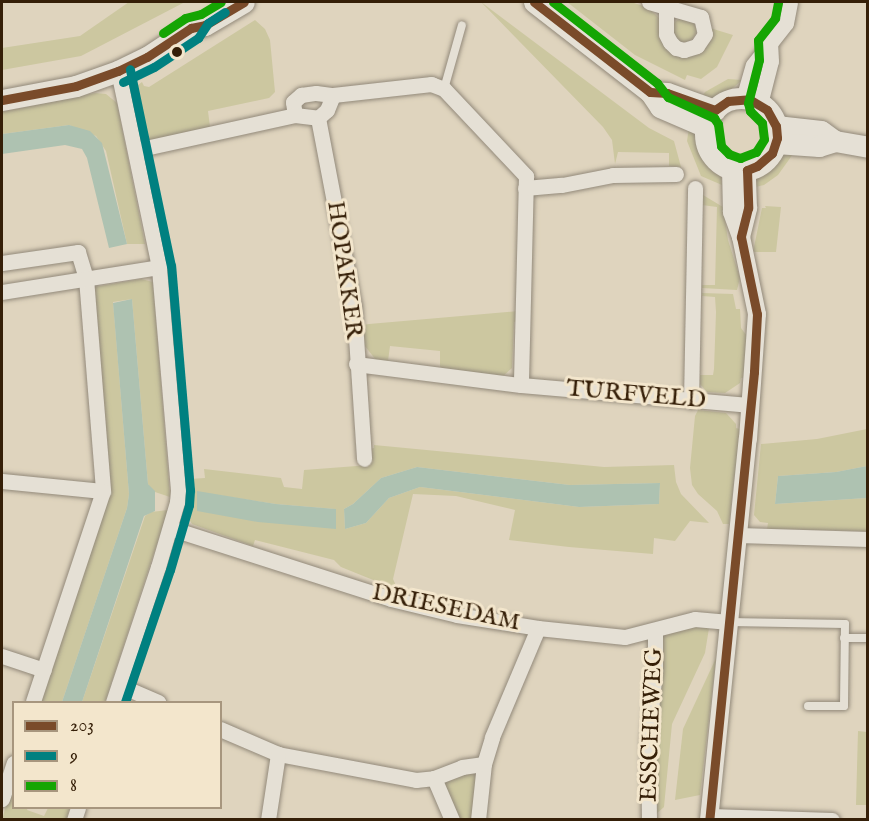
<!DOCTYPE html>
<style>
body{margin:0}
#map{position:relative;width:869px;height:821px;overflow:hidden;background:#dfd4be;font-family:"IM FELL English",serif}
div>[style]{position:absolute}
.green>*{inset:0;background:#ccc7a0}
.round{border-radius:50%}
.water>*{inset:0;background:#aec2b1}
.roads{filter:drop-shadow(0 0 2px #92897a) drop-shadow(0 0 2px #92897a)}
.service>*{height:8px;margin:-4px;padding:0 4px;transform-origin:4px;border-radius:4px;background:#e5e0d5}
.minor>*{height:15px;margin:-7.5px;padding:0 7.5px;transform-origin:7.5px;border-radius:7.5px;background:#e5e0d5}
.tertiary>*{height:18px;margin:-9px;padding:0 9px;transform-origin:9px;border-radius:9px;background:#e5e0d5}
.secondary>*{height:21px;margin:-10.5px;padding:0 10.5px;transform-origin:10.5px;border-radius:10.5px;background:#e5e0d5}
.secondary>.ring{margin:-10.5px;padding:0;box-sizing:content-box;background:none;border:21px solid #e5e0d5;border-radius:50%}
.bus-1>*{height:9px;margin:-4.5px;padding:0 4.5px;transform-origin:4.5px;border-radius:4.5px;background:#7a4b2a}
.bus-2>*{height:9px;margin:-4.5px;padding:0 4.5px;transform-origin:4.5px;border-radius:4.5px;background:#008080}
.bus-3>*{height:9px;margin:-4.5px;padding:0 4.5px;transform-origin:4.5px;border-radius:4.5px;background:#15a503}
.dots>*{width:16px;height:16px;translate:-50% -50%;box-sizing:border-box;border:3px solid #f3e6cc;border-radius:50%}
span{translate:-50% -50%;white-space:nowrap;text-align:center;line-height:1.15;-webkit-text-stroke:6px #f3e6cc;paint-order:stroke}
.street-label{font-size:24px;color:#351f08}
.frame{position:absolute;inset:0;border:3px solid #351f08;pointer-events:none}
.legend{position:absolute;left:12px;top:701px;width:210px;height:108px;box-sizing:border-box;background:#f3e6cc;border:2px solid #a7967e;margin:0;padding:8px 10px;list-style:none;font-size:18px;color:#351f08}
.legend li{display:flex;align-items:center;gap:12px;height:30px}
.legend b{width:30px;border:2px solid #a7967e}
</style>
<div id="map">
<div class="green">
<i style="clip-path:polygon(129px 2px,185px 2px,81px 56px,2px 70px,2px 48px,80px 36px)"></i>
<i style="clip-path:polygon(481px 2px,649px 128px,674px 141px,681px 167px,669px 166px,669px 153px,618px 152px,615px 164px,612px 140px,603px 127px)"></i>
<i style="clip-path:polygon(567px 2px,631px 2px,649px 8px,659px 18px,661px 41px,665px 47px,678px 55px,710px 28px,733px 35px,717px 67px,701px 79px,687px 75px,685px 80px,635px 55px)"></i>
<i class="round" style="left:672px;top:18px;width:24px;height:24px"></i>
<i style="clip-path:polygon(255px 20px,265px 29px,270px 40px,275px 92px,269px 98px,208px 111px,210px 127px,152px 140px,140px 140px,131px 100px,134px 88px,142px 82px,144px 86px,149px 87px)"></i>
<i style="clip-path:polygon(728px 79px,742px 80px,724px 96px,701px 99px,705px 92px)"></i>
<i style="clip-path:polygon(95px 93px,106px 94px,117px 103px,145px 244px,127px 244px,106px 151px,96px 136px,69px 125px,2px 134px,2px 112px)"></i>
<i style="clip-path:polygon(689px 128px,698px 134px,705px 152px,721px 177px,722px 185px,701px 176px,687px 141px)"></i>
<i style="clip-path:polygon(789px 152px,793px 154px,778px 175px,764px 185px,755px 187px,755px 181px,763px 169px)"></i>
<i style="clip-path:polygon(703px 195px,723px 207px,728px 240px,740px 278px,737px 290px,702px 288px,702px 285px,715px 285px,717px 207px,702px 205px)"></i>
<i style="clip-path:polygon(765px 206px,781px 207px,776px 252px,753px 252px,762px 208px,766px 208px)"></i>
<i style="clip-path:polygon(141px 279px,153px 282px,170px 497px,152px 491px,148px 484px,132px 299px,113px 302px,129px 494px,127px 508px,62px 702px,39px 702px,107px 501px,94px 287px)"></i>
<i style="clip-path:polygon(702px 293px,733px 294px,736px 309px,740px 309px,741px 328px,747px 336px,746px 378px,741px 378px,740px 383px,725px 393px,707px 392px,700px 384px,700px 375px,713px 375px,714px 369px,716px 312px,715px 297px,702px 296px)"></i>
<i style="clip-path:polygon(519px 311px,519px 322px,514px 322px,512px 368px,502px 377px,444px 370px,440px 367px,440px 351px,390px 346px,388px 361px,376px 360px,361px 341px,363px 325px,369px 324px)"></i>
<i style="clip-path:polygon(698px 410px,726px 413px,736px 424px,736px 428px,740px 429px,729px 524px,723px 524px,717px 511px,698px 494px,692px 485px,690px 468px,695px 416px)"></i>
<i style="clip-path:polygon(867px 429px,867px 466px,836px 472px,778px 476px,775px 504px,867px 498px,867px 531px,767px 529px,768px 523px,760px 522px,754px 515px,761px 444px,817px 439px)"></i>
<i style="clip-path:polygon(evenodd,374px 445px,604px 467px,674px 465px,676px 482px,681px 494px,709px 523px,690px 521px,675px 541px,654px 538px,653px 554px,569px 547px,509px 540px,515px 510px,456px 496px,413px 494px,393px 579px,398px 590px,341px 567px,334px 560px,255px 540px,253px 546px,192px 524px,186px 514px,189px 479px,205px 478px,204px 469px,281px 478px,284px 487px,302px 489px,304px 470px,370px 465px,369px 449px,374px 448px,374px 445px,417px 467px,570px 485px,660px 483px,659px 504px,579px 507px,420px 487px,389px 498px,366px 523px,345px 529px,344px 509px,353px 504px,381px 478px,417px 467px,374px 445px,197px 492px,276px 504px,335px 509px,336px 528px,197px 492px)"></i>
<i style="clip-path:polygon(168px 510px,105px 702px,82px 702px,145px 516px,151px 512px)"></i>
<i style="clip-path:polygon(693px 627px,709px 628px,705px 653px,672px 724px,664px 807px,655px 815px,653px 721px,663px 676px,663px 635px)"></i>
<i style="clip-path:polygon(716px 658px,700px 795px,675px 800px,683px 729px)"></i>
<i style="clip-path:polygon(858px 731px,867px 732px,867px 805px,856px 805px)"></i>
<i style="clip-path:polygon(478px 771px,471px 819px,459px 819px,442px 779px,453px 775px)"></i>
<i style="clip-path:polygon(13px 780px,14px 808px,28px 808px,27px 810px,44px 816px,48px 808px,70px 808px,66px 819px,2px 820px)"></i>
</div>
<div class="water">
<i style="clip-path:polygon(69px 125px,90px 131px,102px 143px,127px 244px,109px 248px,87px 158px,82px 149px,65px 145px,2px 154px,2px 134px)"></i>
<i style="clip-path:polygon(132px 299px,148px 484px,155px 491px,155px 511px,144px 516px,82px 702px,62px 702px,127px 508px,129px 494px,113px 303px)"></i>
<i style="clip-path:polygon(867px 466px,867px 498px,775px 504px,778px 476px,836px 472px)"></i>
<i style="clip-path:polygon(417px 467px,570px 485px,660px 483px,659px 504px,579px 507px,420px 487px,389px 498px,366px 523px,345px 529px,344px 509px,353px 504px,381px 478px)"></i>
<i style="clip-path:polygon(197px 491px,276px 504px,336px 509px,336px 529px,258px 522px,197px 511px)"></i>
</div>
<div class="roads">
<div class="service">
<i style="left:444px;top:89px;width:66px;rotate:-74.3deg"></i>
<i style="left:729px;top:622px;width:116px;rotate:1deg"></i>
<i style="left:845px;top:624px;width:82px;rotate:90.7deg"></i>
<i style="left:844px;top:706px;width:36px;rotate:180deg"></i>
<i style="left:844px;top:638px;width:24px"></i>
</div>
<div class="minor">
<i style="left:649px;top:2px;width:54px;rotate:16.1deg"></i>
<i style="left:701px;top:17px;width:17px;rotate:77deg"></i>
<i style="left:705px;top:34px;width:14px;rotate:124deg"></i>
<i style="left:697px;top:46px;width:14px;rotate:163deg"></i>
<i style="left:684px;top:50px;width:8px;rotate:-166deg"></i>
<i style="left:676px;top:48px;width:8px;rotate:-135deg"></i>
<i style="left:670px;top:42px;width:9px;rotate:-117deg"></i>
<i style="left:666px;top:34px;width:26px;rotate:-90deg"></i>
<i style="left:743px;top:99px;width:35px;rotate:-74deg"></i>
<i style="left:753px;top:65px;width:53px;rotate:-51.8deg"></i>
<i style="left:786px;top:23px;width:21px;rotate:-79deg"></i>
<i style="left:760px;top:104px;width:44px;rotate:-75.7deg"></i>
<i style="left:771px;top:61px;width:18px;rotate:-93deg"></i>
<i style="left:295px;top:115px;width:13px;rotate:-99deg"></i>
<i style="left:293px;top:102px;width:11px;rotate:-41deg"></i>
<i style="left:301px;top:95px;width:15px;rotate:-8deg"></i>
<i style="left:316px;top:93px;width:17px;rotate:7deg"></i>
<i style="left:318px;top:118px;width:192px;rotate:79.2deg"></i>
<i style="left:354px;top:307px;width:152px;rotate:86.2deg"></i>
<i style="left:136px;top:150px;width:163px;rotate:-12.4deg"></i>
<i style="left:295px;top:115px;width:23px;rotate:7deg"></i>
<i style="left:318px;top:118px;width:12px;rotate:-42deg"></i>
<i style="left:327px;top:110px;width:16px;rotate:-68deg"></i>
<i style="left:333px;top:95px;width:99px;rotate:-6.4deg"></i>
<i style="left:431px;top:84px;width:14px;rotate:21deg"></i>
<i style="left:444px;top:89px;width:120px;rotate:46.7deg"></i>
<i style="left:526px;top:176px;width:209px;rotate:91.4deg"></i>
<i style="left:525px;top:188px;width:37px;rotate:-5deg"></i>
<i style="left:562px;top:185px;width:52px;rotate:-11.1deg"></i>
<i style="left:613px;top:175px;width:63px;rotate:-0.9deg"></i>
<i style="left:2px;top:263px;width:77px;rotate:-8.2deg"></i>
<i style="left:78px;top:252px;width:27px;rotate:73deg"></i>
<i style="left:86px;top:278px;width:214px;rotate:85.4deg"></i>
<i style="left:103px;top:491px;width:222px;rotate:108.4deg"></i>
<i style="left:2px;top:292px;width:159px;rotate:-9deg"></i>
<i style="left:356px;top:364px;width:166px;rotate:7.3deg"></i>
<i style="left:521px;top:385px;width:231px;rotate:5deg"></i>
<i style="left:691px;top:401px;width:213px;rotate:-88.9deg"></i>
<i style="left:2px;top:481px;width:101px;rotate:5.7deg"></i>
<i style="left:170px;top:528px;width:232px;rotate:17.8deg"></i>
<i style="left:391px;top:599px;width:68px;rotate:13.6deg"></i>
<i style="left:457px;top:615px;width:82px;rotate:9.1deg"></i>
<i style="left:538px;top:628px;width:87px;rotate:5.9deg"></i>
<i style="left:625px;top:637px;width:72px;rotate:-14.4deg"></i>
<i style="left:695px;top:619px;width:34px;rotate:5deg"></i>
<i style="left:738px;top:535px;width:130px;rotate:1.8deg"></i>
<i style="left:2px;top:656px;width:44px;rotate:18.4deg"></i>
<i style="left:119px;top:685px;width:43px;rotate:23.6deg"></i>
<i style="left:113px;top:702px;width:142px;rotate:-71.6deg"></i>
<i style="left:158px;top:567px;width:68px;rotate:-73.7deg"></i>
<i style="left:177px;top:502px;width:12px;rotate:-85deg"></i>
<i style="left:178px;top:490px;width:224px;rotate:-94.9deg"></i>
<i style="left:159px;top:267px;width:200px;rotate:-101.8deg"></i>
<i style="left:220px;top:729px;width:63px;rotate:23.3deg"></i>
<i style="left:278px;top:754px;width:140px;rotate:10.7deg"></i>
<i style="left:416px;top:780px;width:18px;rotate:-6deg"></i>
<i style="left:434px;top:778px;width:30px;rotate:-21deg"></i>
<i style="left:462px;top:767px;width:22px;rotate:-8deg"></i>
<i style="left:434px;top:778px;width:46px;rotate:66.8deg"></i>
<i style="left:2px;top:799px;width:38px;rotate:-72deg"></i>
<i style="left:710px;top:816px;width:122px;rotate:1.9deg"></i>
<i style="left:74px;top:820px;width:13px;rotate:-72deg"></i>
<i style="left:268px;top:820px;width:67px;rotate:-81.4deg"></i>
<i style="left:478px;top:820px;width:56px;rotate:-83.9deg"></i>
<i style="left:484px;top:764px;width:28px;rotate:-73deg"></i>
<i style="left:492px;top:737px;width:118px;rotate:-67.1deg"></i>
<i style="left:649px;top:820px;width:79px;rotate:-90.7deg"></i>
<i style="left:648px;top:741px;width:72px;rotate:-84.4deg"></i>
<i style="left:655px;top:669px;width:39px;rotate:-90deg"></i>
</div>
<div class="tertiary">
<i style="left:741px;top:237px;width:30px;rotate:-76deg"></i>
<i style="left:748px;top:208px;width:38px;rotate:-92deg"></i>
<i style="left:709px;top:820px;width:383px;rotate:-84.2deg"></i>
<i style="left:748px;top:439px;width:125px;rotate:-85.9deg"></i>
<i style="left:757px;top:314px;width:79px;rotate:-101.7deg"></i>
<i style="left:741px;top:237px;width:27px;rotate:-110deg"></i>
<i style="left:732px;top:212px;width:44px;rotate:-91.3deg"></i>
</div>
<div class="secondary">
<i style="left:534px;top:2px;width:147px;rotate:37.8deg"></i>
<i style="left:650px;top:92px;width:18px;rotate:56deg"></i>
<i style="left:660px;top:107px;width:50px;rotate:23.5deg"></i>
<i style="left:650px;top:92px;width:17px;rotate:3deg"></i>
<i style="left:667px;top:93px;width:51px;rotate:19.5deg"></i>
<i class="ring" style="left:705px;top:98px;width:51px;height:51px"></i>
<i style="left:2px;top:100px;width:75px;rotate:-10.7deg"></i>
<i style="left:76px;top:86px;width:45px;rotate:-19.7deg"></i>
<i style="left:118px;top:71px;width:32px;rotate:-26deg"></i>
<i style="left:147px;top:57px;width:53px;rotate:-33.4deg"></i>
<i style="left:191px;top:28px;width:14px;rotate:-12deg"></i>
<i style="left:205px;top:25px;width:45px;rotate:-30.5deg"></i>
<i style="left:776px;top:126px;width:45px;rotate:6.3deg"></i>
<i style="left:821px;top:131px;width:17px;rotate:36deg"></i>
<i style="left:835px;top:141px;width:34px;rotate:10deg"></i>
<i style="left:776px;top:143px;width:43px;rotate:4deg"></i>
<i style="left:819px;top:146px;width:17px;rotate:-17deg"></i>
</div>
</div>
<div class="bus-1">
<i style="left:534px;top:2px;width:147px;rotate:37.8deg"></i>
<i style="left:650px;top:92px;width:17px;rotate:3deg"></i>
<i style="left:667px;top:93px;width:51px;rotate:19.5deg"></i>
<i style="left:715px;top:110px;width:16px;rotate:-35deg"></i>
<i style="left:728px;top:101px;width:21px;rotate:-5deg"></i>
<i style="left:749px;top:99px;width:21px;rotate:31deg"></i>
<i style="left:767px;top:110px;width:18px;rotate:61deg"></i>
<i style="left:776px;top:126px;width:12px;rotate:85deg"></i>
<i style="left:777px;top:138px;width:16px;rotate:108deg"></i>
<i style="left:772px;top:153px;width:20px;rotate:139deg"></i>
<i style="left:757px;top:166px;width:11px;rotate:158deg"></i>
<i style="left:747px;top:170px;width:38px;rotate:88deg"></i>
<i style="left:748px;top:208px;width:30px;rotate:104deg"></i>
<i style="left:741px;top:237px;width:79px;rotate:78.3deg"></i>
<i style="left:757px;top:314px;width:58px;rotate:93deg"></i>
<i style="left:754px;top:372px;width:450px;rotate:95.7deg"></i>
<i style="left:2px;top:100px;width:75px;rotate:-10.7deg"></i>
<i style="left:76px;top:86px;width:45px;rotate:-19.7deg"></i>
<i style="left:118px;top:71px;width:32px;rotate:-26deg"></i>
<i style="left:147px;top:57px;width:53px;rotate:-33.4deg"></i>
<i style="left:191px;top:28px;width:14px;rotate:-12deg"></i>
<i style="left:205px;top:25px;width:45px;rotate:-30.5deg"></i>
</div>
<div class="bus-2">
<i style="left:123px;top:82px;width:34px;rotate:-26deg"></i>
<i style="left:154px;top:67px;width:53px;rotate:-33.4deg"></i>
<i style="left:198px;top:38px;width:18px;rotate:-56deg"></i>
<i style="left:208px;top:23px;width:20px;rotate:-33deg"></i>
<i style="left:125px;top:702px;width:139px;rotate:-71.2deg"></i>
<i style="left:170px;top:570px;width:68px;rotate:-73.7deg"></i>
<i style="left:189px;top:505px;width:15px;rotate:-86deg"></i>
<i style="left:190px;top:490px;width:225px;rotate:-94.8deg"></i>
<i style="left:171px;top:266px;width:201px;rotate:-101.8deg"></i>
</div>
<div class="bus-3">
<i style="left:553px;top:2px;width:132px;rotate:37.9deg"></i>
<i style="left:657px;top:83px;width:18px;rotate:52deg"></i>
<i style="left:668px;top:97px;width:51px;rotate:24.5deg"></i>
<i style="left:714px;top:118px;width:7px;rotate:56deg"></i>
<i style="left:718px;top:124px;width:22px;rotate:82deg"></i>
<i style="left:721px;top:146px;width:11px;rotate:45deg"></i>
<i style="left:729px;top:154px;width:12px;rotate:20deg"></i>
<i style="left:740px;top:158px;width:17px;rotate:-21deg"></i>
<i style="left:756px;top:152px;width:15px;rotate:-58deg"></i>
<i style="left:764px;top:139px;width:16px;rotate:-97deg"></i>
<i style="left:762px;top:123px;width:17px;rotate:-135deg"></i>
<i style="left:750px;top:111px;width:8px;rotate:-104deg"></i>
<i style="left:748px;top:103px;width:44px;rotate:-75.7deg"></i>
<i style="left:759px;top:60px;width:20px;rotate:-93deg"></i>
<i style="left:758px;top:40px;width:28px;rotate:-52deg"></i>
<i style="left:775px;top:18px;width:16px;rotate:-79deg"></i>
<i style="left:163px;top:33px;width:27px;rotate:-34deg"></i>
<i style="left:185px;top:18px;width:16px;rotate:-14deg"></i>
<i style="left:201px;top:14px;width:23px;rotate:-31deg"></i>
</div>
<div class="dots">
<i style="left:177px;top:52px;background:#351f08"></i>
</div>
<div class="street-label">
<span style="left:344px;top:270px;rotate:82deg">HOPAKKER</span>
<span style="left:636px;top:395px;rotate:5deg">TURFVELD</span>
<span style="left:446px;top:608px;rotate:12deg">DRIESEDAM</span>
<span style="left:652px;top:725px;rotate:-88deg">ESSCHEWEG</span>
</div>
<div class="frame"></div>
<ul class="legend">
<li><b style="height:8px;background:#7a4b2a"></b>203</li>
<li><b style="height:8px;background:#008080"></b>9</li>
<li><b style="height:8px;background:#15a503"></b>8</li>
</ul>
</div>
